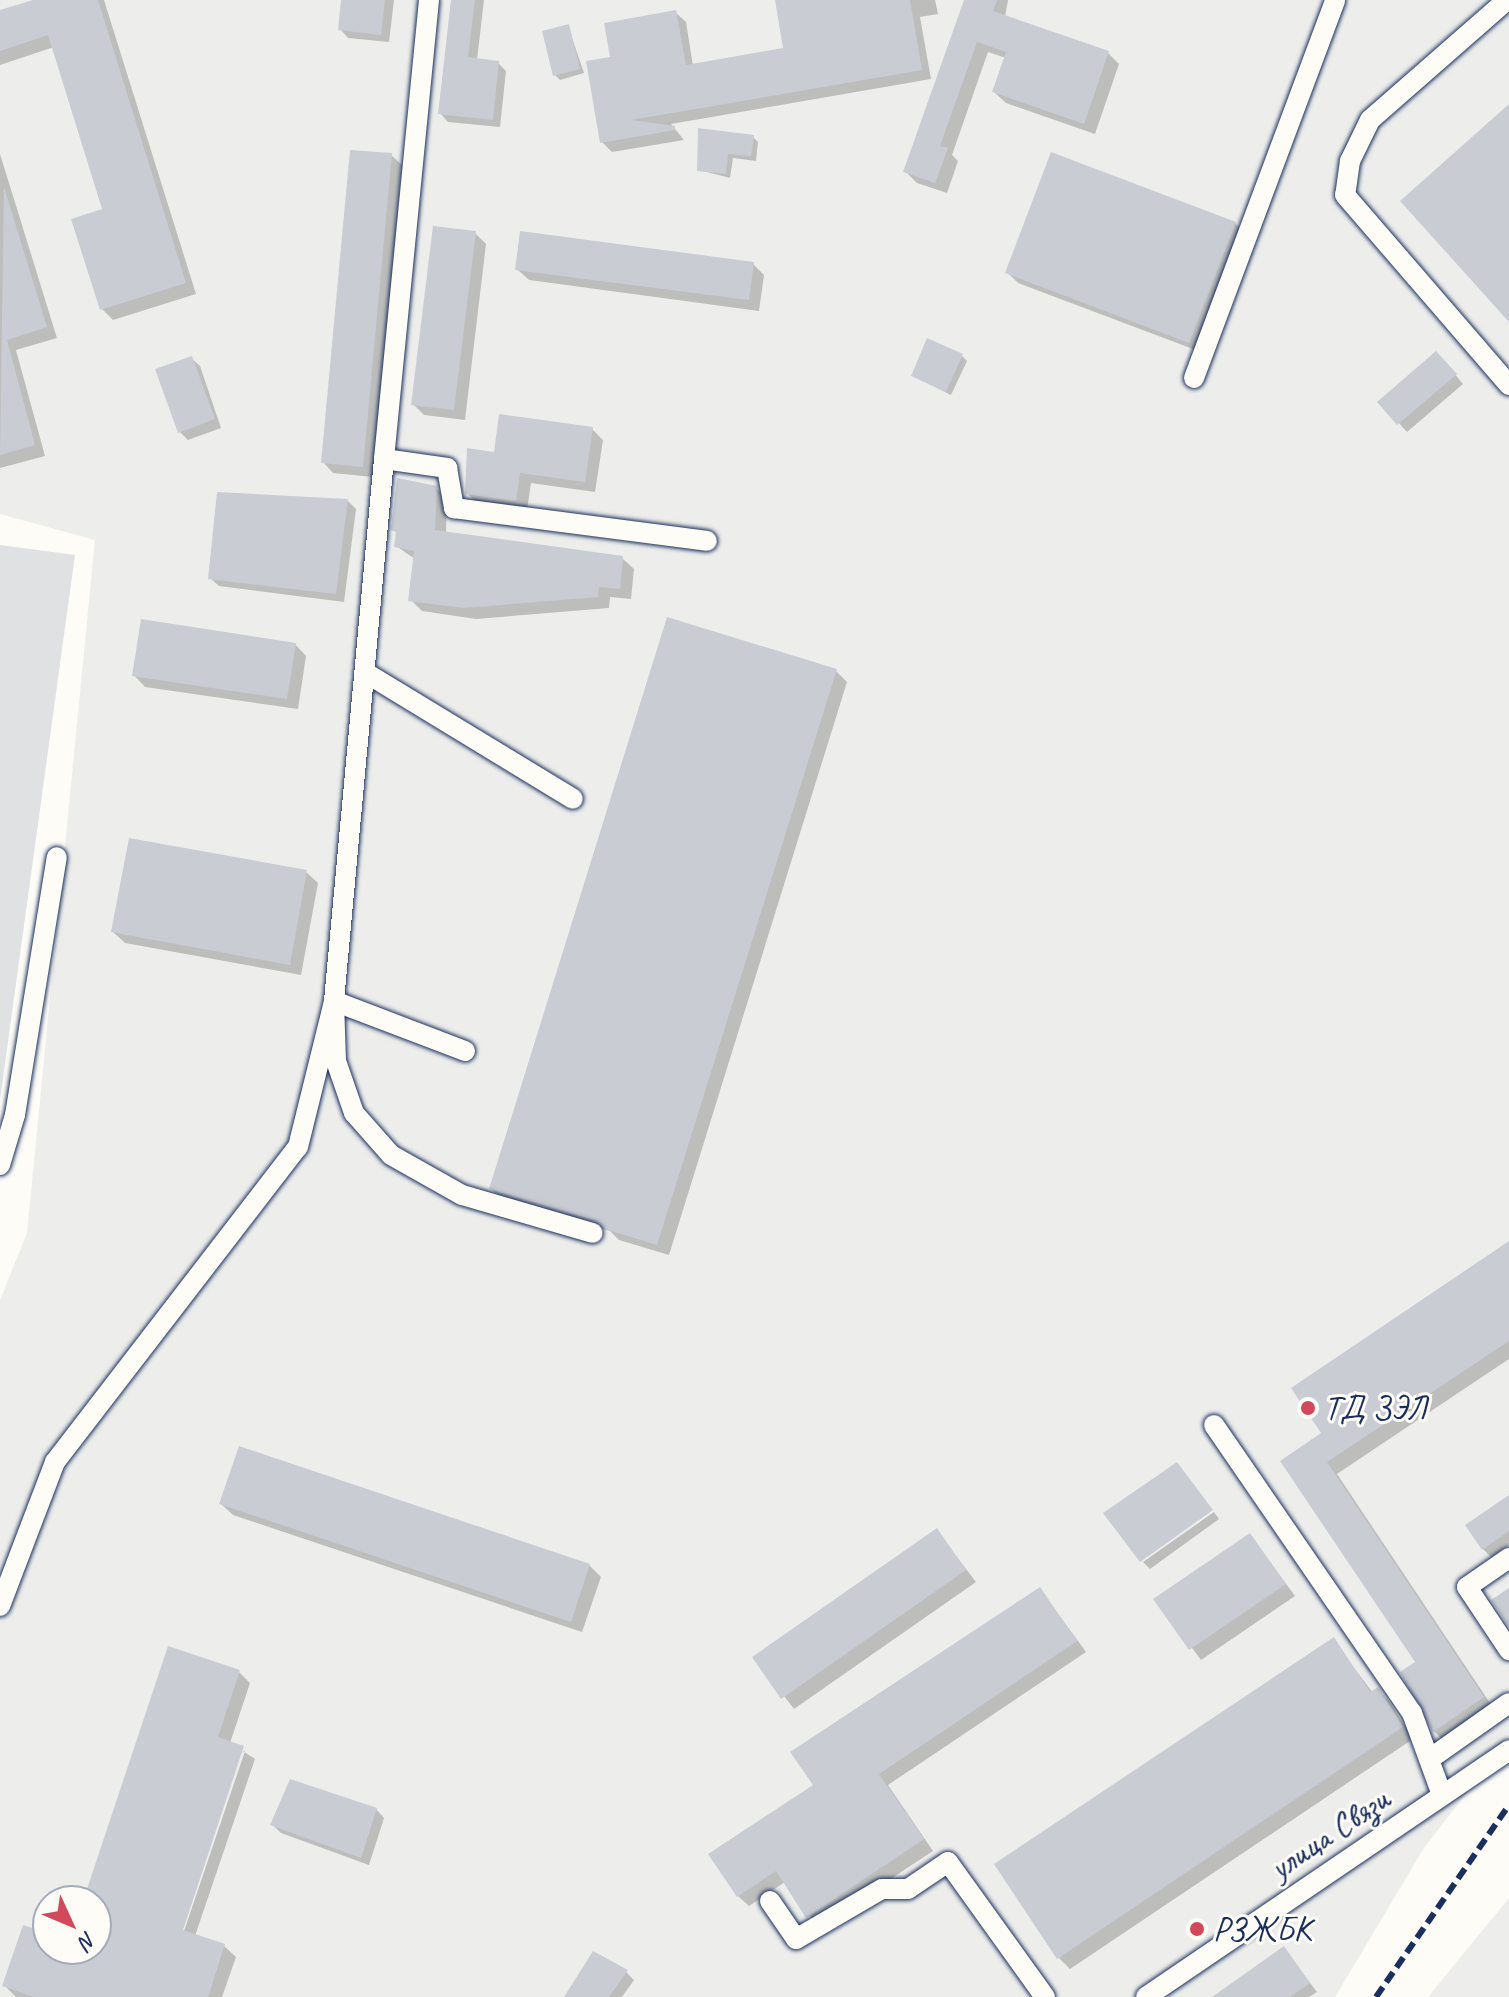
<!DOCTYPE html>
<meta charset="utf-8">
<style>
body{margin:0}
#map{position:relative;width:1509px;height:1997px;overflow:hidden;background:#fdfcf7;font-family:Caveat,sans-serif}
div>[style]{position:absolute}
.built>*{inset:0;background:#edeeec}
.green>*{inset:0;background:#e0e1e3}
.shadow>*{inset:0;background:#0003}
.building>*{inset:0;background:#c9ccd3}
.roads{filter:drop-shadow(0 0 2px #1b2f5e) drop-shadow(0 0 2px #1b2f5e)}
.minor>*{height:20px;margin:-10px;padding:0 10px;transform-origin:10px;border-radius:10px;background:#fdfcf7}
.rail>*{height:6px;margin-top:-3px;transform-origin:0;background:repeating-linear-gradient(90deg,#1b2f5e 0 12px,transparent 0 18px)}
.dots>*{width:22px;height:22px;translate:-50% -50%;box-sizing:border-box;border:4px solid #fdfcf7;border-radius:50%}
span{translate:-50% -50%;white-space:nowrap;text-align:center;line-height:1.15;-webkit-text-stroke:6px #fdfcf7;paint-order:stroke}
.poi-label{font-size:34px;color:#1b2f5e}
.left{translate:0 -50%;text-align:left}
.street-label{font-size:34px;color:#1b2f5e}
.north{position:absolute;left:32px;top:1885px;width:80px;height:80px;box-sizing:border-box;background:#fdfcf7;border:2px solid #a3aaba;border-radius:50%;rotate:134deg;font-size:22px;font-weight:700;line-height:32px;text-align:center;color:#1b2f5e}
.north::after{content:'';display:block;margin:auto;width:28px;height:36px;background:#d1495b;clip-path:polygon(50% 0,100% 100%,50% 72%,0 100%)}
</style>
<div id="map">
<div class="built">
<i style="clip-path:polygon(evenodd,0 0,1509px 0,1509px 1738px,1424px 1848px,1335px 1997px,0 1997px,0 1300px,27px 1233px,95px 540px,0 514px,0 0,48px 1901px,96px 1901px,96px 1949px,48px 1949px,48px 1901px)"></i>
<i style="clip-path:polygon(1509px 1898px,1509px 1997px,1428px 1997px)"></i>
</div>
<div class="green">
<i style="clip-path:polygon(0 545px,75px 555px,0 1100px)"></i>
</div>
<div class="shadow">
<i style="clip-path:polygon(40px 0,104px 0,196px 294px,113px 320px,102px 309px,105px 210px,54px 47px,0 65px,0 12px)"></i>
<i style="clip-path:polygon(343px 0,394px 0,389px 42px,348px 38px,340px 29px)"></i>
<i style="clip-path:polygon(454px 0,484px 0,477px 60px,498px 63px,506px 71px,500px 127px,448px 122px,440px 113px)"></i>
<i style="clip-path:polygon(777px 0,935px 0,938px 14px,920px 17px,931px 79px,671px 124px,684px 140px,612px 152px,602px 142px,612px 59px,675px 12px,686px 22px,693px 66px,785px 50px)"></i>
<i style="clip-path:polygon(966px 0,1008px 0,1005px 17px,1108px 53px,1119px 64px,1095px 134px,1006px 103px,994px 92px,1006px 58px,988px 52px,952px 155px,958px 161px,947px 193px,917px 183px,905px 171px)"></i>
<i style="clip-path:polygon(568px 26px,584px 73px,560px 80px,555px 75px)"></i>
<i style="clip-path:polygon(753px 137px,758px 142px,756px 161px,733px 158px,730px 178px,699px 170px)"></i>
<i style="clip-path:polygon(0 154px,57px 338px,16px 350px,45px 456px,0 468px)"></i>
<i style="clip-path:polygon(391px 155px,402px 165px,373px 477px,333px 473px,323px 462px)"></i>
<i style="clip-path:polygon(1235px 223px,1246px 235px,1201px 352px,1018px 283px,1007px 272px)"></i>
<i style="clip-path:polygon(475px 233px,486px 244px,465px 420px,424px 415px,413px 404px)"></i>
<i style="clip-path:polygon(753px 264px,764px 275px,759px 311px,529px 280px,517px 269px)"></i>
<i style="clip-path:polygon(962px 356px,967px 361px,951px 395px,913px 376px)"></i>
<i style="clip-path:polygon(191px 358px,200px 366px,221px 428px,188px 440px,180px 432px)"></i>
<i style="clip-path:polygon(1444px 361px,1463px 384px,1407px 432px,1380px 402px)"></i>
<i style="clip-path:polygon(592px 429px,603px 440px,595px 492px,531px 483px,527px 511px,478px 504px,467px 493px,495px 454px)"></i>
<i style="clip-path:polygon(436px 488px,447px 499px,446px 534px,622px 558px,634px 569px,631px 599px,610px 597px,609px 608px,476px 619px,422px 611px,411px 600px,415px 559px,396px 546px,398px 534px,393px 529px)"></i>
<i style="clip-path:polygon(348px 501px,356px 509px,344px 602px,219px 586px,210px 578px)"></i>
<i style="clip-path:polygon(295px 644px,306px 656px,298px 709px,145px 687px,134px 675px)"></i>
<i style="clip-path:polygon(836px 671px,847px 682px,669px 1255px,619px 1240px,610px 1231px,502px 1200px,491px 1189px)"></i>
<i style="clip-path:polygon(306px 872px,318px 883px,301px 975px,125px 943px,113px 932px)"></i>
<i style="clip-path:polygon(1509px 1244px,1509px 1359px,1337px 1474px,1494px 1709px,1445px 1742px,1434px 1731px,1418px 1663px,1282px 1461px,1324px 1434px)"></i>
<i style="clip-path:polygon(1509px 1497px,1509px 1545px,1491px 1557px,1483px 1549px)"></i>
<i style="clip-path:polygon(221px 1504px,589px 1565px,601px 1577px,582px 1632px,233px 1515px)"></i>
<i style="clip-path:polygon(1214px 1512px,1219px 1519px,1150px 1569px,1143px 1562px)"></i>
<i style="clip-path:polygon(937px 1531px,976px 1582px,794px 1709px,755px 1658px)"></i>
<i style="clip-path:polygon(1250px 1535px,1295px 1596px,1201px 1660px,1156px 1599px)"></i>
<i style="clip-path:polygon(1040px 1589px,1086px 1652px,888px 1785px,933px 1851px,818px 1927px,785px 1882px,749px 1906px,738px 1896px)"></i>
<i style="clip-path:polygon(1333px 1640px,1373px 1693px,1378px 1690px,1389px 1701px,1413px 1739px,1070px 1969px,1059px 1958px)"></i>
<i style="clip-path:polygon(evenodd,239px 1672px,250px 1683px,230px 1743px,255px 1759px,195px 1936px,224px 1946px,236px 1957px,222px 1997px,16px 1997px,5px 1986px,48px 1935px,48px 1949px,96px 1949px,96px 1901px,85px 1901px,239px 1672px,241px 1751px,245px 1751px,181px 1940px,178px 1939px,241px 1751px)"></i>
<i style="clip-path:polygon(376px 1809px,384px 1818px,369px 1865px,281px 1833px,273px 1825px)"></i>
<i style="clip-path:polygon(1284px 1949px,1317px 1992px,1309px 1997px,1224px 1997px)"></i>
<i style="clip-path:polygon(626px 1972px,634px 1980px,622px 1997px,567px 1997px)"></i>
</div>
<div class="building">
<i style="clip-path:polygon(33px 0,98px 0,186px 283px,100px 310px,71px 219px,102px 209px,48px 35px,0 51px,0 10px)"></i>
<i style="clip-path:polygon(341px 0,385px 0,381px 35px,338px 30px)"></i>
<i style="clip-path:polygon(451px 0,475px 0,468px 57px,499px 61px,493px 120px,438px 114px)"></i>
<i style="clip-path:polygon(775px 0,910px 0,922px 70px,631px 120px,675px 126px,675px 130px,600px 143px,586px 61px,610px 57px,604px 23px,676px 10px,686px 65px,783px 48px)"></i>
<i style="clip-path:polygon(964px 0,997px 0,993px 11px,1109px 51px,1084px 124px,992px 92px,1006px 52px,977px 42px,940px 146px,948px 148px,935px 183px,903px 172px)"></i>
<i style="clip-path:polygon(569px 24px,580px 69px,553px 76px,542px 31px)"></i>
<i style="clip-path:polygon(1509px 104px,1509px 322px,1400px 201px)"></i>
<i style="clip-path:polygon(698px 128px,754px 135px,751px 156px,728px 154px,726px 174px,697px 171px)"></i>
<i style="clip-path:polygon(350px 150px,392px 153px,363px 467px,321px 463px)"></i>
<i style="clip-path:polygon(1051px 152px,1236px 222px,1189px 343px,1005px 273px)"></i>
<i style="clip-path:polygon(4px 187px,47px 327px,7px 340px,35px 445px,0 455px)"></i>
<i style="clip-path:polygon(433px 226px,476px 231px,454px 410px,411px 405px)"></i>
<i style="clip-path:polygon(520px 231px,754px 262px,749px 300px,515px 270px)"></i>
<i style="clip-path:polygon(927px 338px,963px 354px,946px 392px,911px 376px)"></i>
<i style="clip-path:polygon(1436px 351px,1457px 374px,1397px 425px,1377px 402px)"></i>
<i style="clip-path:polygon(192px 356px,215px 419px,178px 433px,155px 369px)"></i>
<i style="clip-path:polygon(499px 414px,593px 427px,585px 482px,520px 473px,516px 501px,465px 494px,467px 448px,494px 452px)"></i>
<i style="clip-path:polygon(397px 478px,437px 486px,435px 530px,623px 556px,620px 589px,599px 587px,598px 597px,463px 608px,408px 601px,414px 551px,394px 547px,396px 532px,391px 530px)"></i>
<i style="clip-path:polygon(217px 492px,348px 499px,336px 594px,208px 579px)"></i>
<i style="clip-path:polygon(667px 617px,837px 669px,657px 1245px,605px 1229px,597px 1221px,489px 1189px)"></i>
<i style="clip-path:polygon(141px 619px,296px 643px,287px 699px,132px 676px)"></i>
<i style="clip-path:polygon(129px 838px,307px 870px,290px 965px,111px 932px)"></i>
<i style="clip-path:polygon(1509px 1241px,1509px 1341px,1327px 1462px,1484px 1697px,1433px 1732px,1400px 1672px,1415px 1662px,1280px 1461px,1321px 1433px,1291px 1388px)"></i>
<i style="clip-path:polygon(239px 1446px,590px 1564px,571px 1622px,219px 1504px)"></i>
<i style="clip-path:polygon(1177px 1462px,1213px 1510px,1140px 1562px,1103px 1513px)"></i>
<i style="clip-path:polygon(1509px 1495px,1509px 1531px,1482px 1550px,1465px 1525px)"></i>
<i style="clip-path:polygon(937px 1528px,966px 1570px,781px 1699px,752px 1657px)"></i>
<i style="clip-path:polygon(1250px 1533px,1286px 1584px,1189px 1650px,1153px 1599px)"></i>
<i style="clip-path:polygon(1040px 1587px,1077px 1641px,879px 1774px,924px 1839px,806px 1918px,776px 1871px,737px 1897px,708px 1854px,813px 1785px,790px 1752px)"></i>
<i style="clip-path:polygon(1509px 1588px,1509px 1627px,1491px 1600px)"></i>
<i style="clip-path:polygon(1334px 1637px,1370px 1692px,1378px 1687px,1403px 1727px,1057px 1959px,994px 1864px)"></i>
<i style="clip-path:polygon(168px 1646px,240px 1670px,218px 1737px,244px 1746px,183px 1930px,225px 1944px,208px 1997px,34px 1997px,2px 1986px,23px 1925px,48px 1933px,48px 1949px,96px 1949px,96px 1901px,83px 1901px)"></i>
<i style="clip-path:polygon(290px 1779px,377px 1808px,361px 1858px,270px 1825px)"></i>
<i style="clip-path:polygon(1284px 1946px,1310px 1983px,1290px 1997px,1212px 1997px)"></i>
<i style="clip-path:polygon(593px 1951px,628px 1970px,609px 1997px,564px 1997px)"></i>
</div>
<div class="roads">
<div class="minor">
<i style="left:429px;top:0;width:461px;rotate:95.6deg"></i>
<i style="left:384px;top:459px;width:64px;rotate:8.1deg"></i>
<i style="left:447px;top:468px;width:41px;rotate:80.1deg"></i>
<i style="left:454px;top:508px;width:255px;rotate:7.4deg"></i>
<i style="left:1507px;top:0;width:182px;rotate:138.8deg"></i>
<i style="left:1370px;top:120px;width:46px;rotate:116deg"></i>
<i style="left:1350px;top:161px;width:34px;rotate:98deg"></i>
<i style="left:1345px;top:195px;width:251px;rotate:49.2deg"></i>
<i style="left:1194px;top:378px;width:403px;rotate:-69.5deg"></i>
<i style="left:366px;top:673px;width:242px;rotate:31.3deg"></i>
<i style="left:465px;top:1051px;width:140px;rotate:-159.1deg"></i>
<i style="left:334px;top:1001px;width:60px;rotate:88.1deg"></i>
<i style="left:336px;top:1061px;width:55px;rotate:70.9deg"></i>
<i style="left:354px;top:1113px;width:56px;rotate:48.6deg"></i>
<i style="left:391px;top:1155px;width:81px;rotate:29.4deg"></i>
<i style="left:462px;top:1195px;width:136px;rotate:16.2deg"></i>
<i style="left:0;top:1165px;width:52px;rotate:-73.3deg"></i>
<i style="left:15px;top:1115px;width:261px;rotate:-80.8deg"></i>
<i style="left:1214px;top:1425px;width:349px;rotate:55.5deg"></i>
<i style="left:1412px;top:1713px;width:87px;rotate:69.9deg"></i>
<i style="left:1509px;top:1558px;width:51px;rotate:145.4deg"></i>
<i style="left:1467px;top:1587px;width:76px;rotate:56.3deg"></i>
<i style="left:0;top:1606px;width:154px;rotate:-69.1deg"></i>
<i style="left:55px;top:1462px;width:398px;rotate:-52.4deg"></i>
<i style="left:298px;top:1147px;width:150px;rotate:-76.1deg"></i>
<i style="left:334px;top:1001px;width:544px;rotate:-84.73deg"></i>
<i style="left:1431px;top:1758px;width:95px;rotate:-35.2deg"></i>
<i style="left:770px;top:1901px;width:46px;rotate:55.6deg"></i>
<i style="left:796px;top:1939px;width:99px;rotate:-30.2deg"></i>
<i style="left:882px;top:1889px;width:26px"></i>
<i style="left:908px;top:1889px;width:48px;rotate:-34deg"></i>
<i style="left:948px;top:1862px;width:166px;rotate:54.3deg"></i>
<i style="left:1146px;top:1997px;width:439px;rotate:-34.2deg"></i>
</div>
</div>
<div class="rail">
<i style="left:1376px;top:1997px;width:234px;rotate:-55.3deg"></i>
</div>
<div class="dots">
<i style="left:1308px;top:1408px;background:#d1495b"></i>
<i style="left:1197px;top:1929px;background:#d1495b"></i>
</div>
<div class="poi-label">
<span class="left" style="left:1324px;top:1408px">ТД ЗЭЛ</span>
<span class="left" style="left:1213px;top:1929px">РЗЖБК</span>
</div>
<div class="street-label">
<span style="left:1329px;top:1833px;rotate:-34deg">улица Связи</span>
</div>
<div class="north">N</div>
</div>
